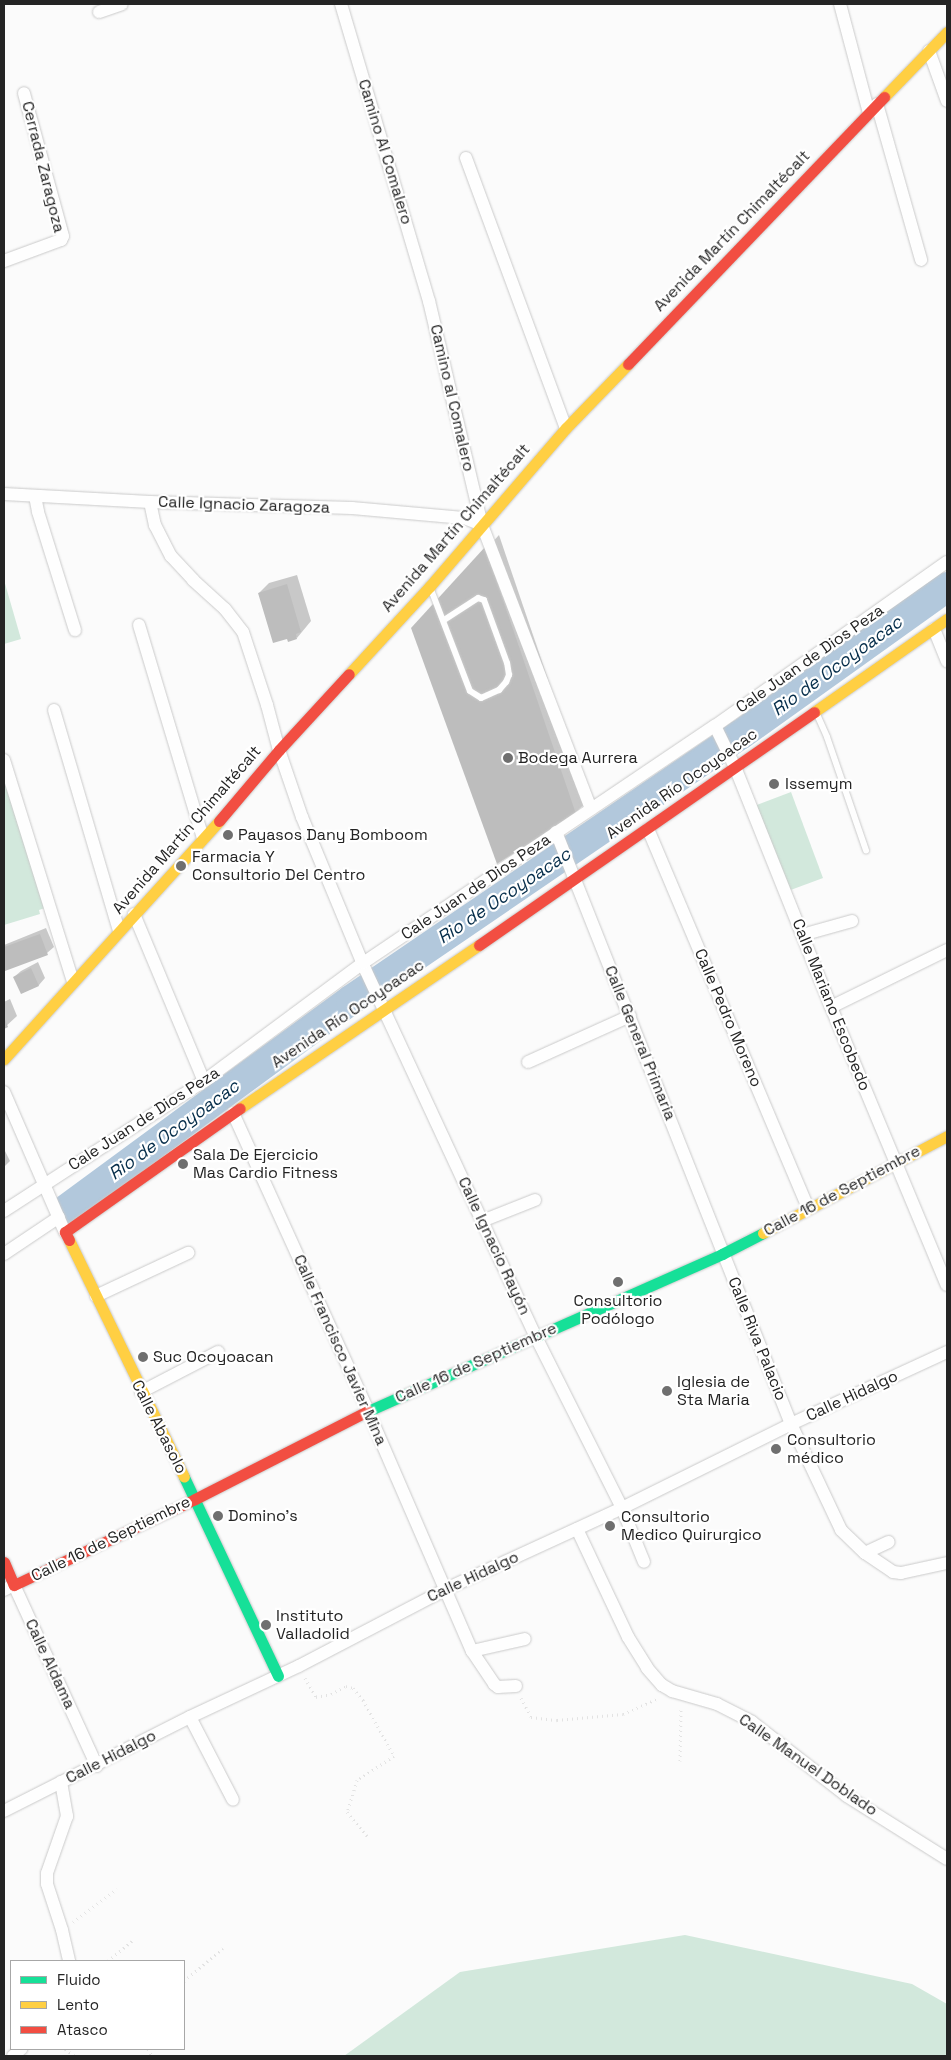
<!DOCTYPE html>
<meta charset="utf-8">
<style>
body{margin:0}
#map{position:relative;width:951px;height:2060px;overflow:hidden;background:#fbfbfb;font-family:"Space Grotesk",sans-serif}
div>[style]{position:absolute}
.green>*{inset:0;background:#d2e8dc}
.shadow>*{inset:0;background:#0003}
.river>*{height:30px;margin:-15px;padding:0 15px;transform-origin:15px;border-radius:15px;background:#b2c8dc}
.building>*{inset:0;background:#bdbdbd}
.path>*{height:3px;margin-top:-1.5px;transform-origin:0;background:repeating-linear-gradient(90deg,#e3e3e3 0 1px,transparent 0 5px)}
.roads{filter:drop-shadow(0 0 1px #cacaca) drop-shadow(0 0 1px #cacaca)}
.lane>*{height:6px;margin:-3px;padding:0 3px;transform-origin:3px;border-radius:3px;background:#fefefe}
.street>*{height:12px;margin:-6px;padding:0 6px;transform-origin:6px;border-radius:6px;background:#fefefe}
.fast>*{height:11px;margin:-5.5px;padding:0 5.5px;transform-origin:5.5px;border-radius:5.5px;background:#16e098}
.slow>*{height:11px;margin:-5.5px;padding:0 5.5px;transform-origin:5.5px;border-radius:5.5px;background:#ffcf43}
.jam>*{height:11px;margin:-5.5px;padding:0 5.5px;transform-origin:5.5px;border-radius:5.5px;background:#f24e42}
.dots>*{width:14px;height:14px;translate:-50% -50%;box-sizing:border-box;border:2px solid #fff;border-radius:50%}
span{translate:-50% -50%;white-space:nowrap;text-align:center;line-height:1.15;-webkit-text-stroke:4.5px #fff;paint-order:stroke}
.street-label{font-size:16px;color:#242424}
.poi-label{font-size:16px;color:#242424}
.left{translate:0 -50%;text-align:left}
.water-label{font-size:18px;color:#052d4a;font-style:italic}
.frame{position:absolute;inset:0;border:5px solid #242424;pointer-events:none}
.legend{position:absolute;left:10px;top:1960px;width:175px;height:90px;box-sizing:border-box;background:#fff;border:1px solid #a7a7a7;margin:0;padding:6px 9px;list-style:none;font-size:15px;color:#242424}
.legend li{display:flex;align-items:center;gap:10px;height:25px}
.legend b{width:25px;border:1px solid #a7a7a7}
</style>
<div id="map">
<div class="green">
<i style="clip-path:polygon(4px 580px,21px 639px,4px 644px)"></i>
<i style="clip-path:polygon(4px 781px,45px 908px,39px 910px,40px 914px,4px 925px)"></i>
<i style="clip-path:polygon(791px 792px,823px 878px,788px 891px,754px 806px)"></i>
<i style="clip-path:polygon(685px 1935px,912px 1984px,947px 2004px,947px 2056px,344px 2056px,460px 1972px)"></i>
</div>
<div class="shadow">
<i style="clip-path:polygon(499px 535px,589px 800px,575px 813px,413px 628px)"></i>
<i style="clip-path:polygon(297px 575px,311px 621px,297px 638px,259px 593px,269px 583px)"></i>
<i style="clip-path:polygon(46px 928px,54px 947px,47px 953px,5px 970px,4px 945px)"></i>
<i style="clip-path:polygon(38px 962px,45px 978px,39px 985px,22px 993px,14px 977px,21px 971px)"></i>
<i style="clip-path:polygon(10px 999px,17px 1016px,4px 1028px,4px 1002px)"></i>
<i style="clip-path:polygon(4px 1149px,10px 1161px,4px 1167px)"></i>
</div>
<div class="river">
<i style="left:65px;top:1210px;width:355px;rotate:-36.3deg"></i>
<i style="left:351px;top:1000px;width:471px;rotate:-34.3deg"></i>
<i style="left:740px;top:735px;width:254px;rotate:-35.6deg"></i>
</div>
<div class="building">
<i style="clip-path:polygon(485px 547px,576px 814px,497px 864px,411px 628px)"></i>
<i style="clip-path:polygon(287px 584px,301px 632px,296px 634px,297px 639px,288px 642px,287px 639px,273px 643px,258px 593px)"></i>
<i style="clip-path:polygon(40px 934px,48px 955px,5px 971px,4px 947px)"></i>
<i style="clip-path:polygon(31px 968px,39px 986px,21px 994px,13px 977px)"></i>
<i style="clip-path:polygon(4px 1017px,8px 1027px,4px 1029px)"></i>
</div>
<div class="path">
<i style="left:305px;top:1678px;width:22px;rotate:60deg"></i>
<i style="left:316px;top:1697px;width:15px;rotate:-11deg"></i>
<i style="left:331px;top:1694px;width:17px;rotate:-28deg"></i>
<i style="left:346px;top:1686px;width:7px;rotate:16deg"></i>
<i style="left:353px;top:1688px;width:16px;rotate:50deg"></i>
<i style="left:363px;top:1700px;width:64px;rotate:61deg"></i>
<i style="left:394px;top:1756px;width:44px;rotate:147deg"></i>
<i style="left:357px;top:1780px;width:34px;rotate:107deg"></i>
<i style="left:347px;top:1812px;width:33px;rotate:50deg"></i>
<i style="left:521px;top:1698px;width:21px;rotate:62deg"></i>
<i style="left:531px;top:1717px;width:26px;rotate:7deg"></i>
<i style="left:557px;top:1720px;width:66px;rotate:-5.2deg"></i>
<i style="left:623px;top:1714px;width:39px;rotate:-24deg"></i>
<i style="left:680px;top:1761px;width:54px;rotate:-88.9deg"></i>
<i style="left:73px;top:1922px;width:55px;rotate:-36.9deg"></i>
<i style="left:108px;top:1961px;width:33px;rotate:-40deg"></i>
<i style="left:184px;top:1981px;width:51px;rotate:-40.2deg"></i>
<i style="left:65px;top:2049px;width:12px;rotate:35deg"></i>
<i style="left:148px;top:2049px;width:8px;rotate:60deg"></i>
</div>
<div class="roads">
<div class="lane">
<i style="left:430px;top:587px;width:111px;rotate:69deg"></i>
<i style="left:470px;top:691px;width:13px;rotate:32deg"></i>
<i style="left:481px;top:698px;width:20px;rotate:-24deg"></i>
<i style="left:499px;top:690px;width:11px;rotate:-49deg"></i>
<i style="left:506px;top:682px;width:8px;rotate:-67deg"></i>
<i style="left:509px;top:675px;width:12px;rotate:-99deg"></i>
<i style="left:507px;top:663px;width:67px;rotate:-110.1deg"></i>
<i style="left:484px;top:600px;width:6px;rotate:-162deg"></i>
<i style="left:478px;top:598px;width:40px;rotate:147.1deg"></i>
<i style="left:816px;top:712px;width:27px;rotate:66deg"></i>
<i style="left:827px;top:737px;width:120px;rotate:71deg"></i>
</div>
<div class="street">
<i style="left:341px;top:4px;width:310px;rotate:73.5deg"></i>
<i style="left:429px;top:301px;width:230px;rotate:76.7deg"></i>
<i style="left:482px;top:525px;width:304px;rotate:69deg"></i>
<i style="left:840px;top:4px;width:113px;rotate:75.1deg"></i>
<i style="left:99px;top:12px;width:24px;rotate:-19deg"></i>
<i style="left:929px;top:51px;width:53px;rotate:70.2deg"></i>
<i style="left:877px;top:104px;width:162px;rotate:74.2deg"></i>
<i style="left:466px;top:158px;width:288px;rotate:69.7deg"></i>
<i style="left:4px;top:261px;width:61px;rotate:-20.2deg"></i>
<i style="left:61px;top:240px;width:4px;rotate:-63deg"></i>
<i style="left:63px;top:236px;width:148px;rotate:-105.3deg"></i>
<i style="left:4px;top:494px;width:146px;rotate:3.1deg"></i>
<i style="left:150px;top:502px;width:202px;rotate:1.7deg"></i>
<i style="left:352px;top:508px;width:112px;rotate:5.1deg"></i>
<i style="left:464px;top:518px;width:19px;rotate:21deg"></i>
<i style="left:35px;top:496px;width:16px;rotate:79deg"></i>
<i style="left:38px;top:512px;width:124px;rotate:72.6deg"></i>
<i style="left:150px;top:502px;width:24px;rotate:78deg"></i>
<i style="left:155px;top:525px;width:35px;rotate:63deg"></i>
<i style="left:171px;top:556px;width:33px;rotate:47deg"></i>
<i style="left:193px;top:580px;width:43px;rotate:42.2deg"></i>
<i style="left:225px;top:609px;width:29px;rotate:52deg"></i>
<i style="left:243px;top:632px;width:77px;rotate:71.8deg"></i>
<i style="left:267px;top:705px;width:47px;rotate:75.1deg"></i>
<i style="left:279px;top:750px;width:71px;rotate:71.1deg"></i>
<i style="left:302px;top:817px;width:165px;rotate:67.5deg"></i>
<i style="left:365px;top:969px;width:406px;rotate:65.1deg"></i>
<i style="left:536px;top:1337px;width:191px;rotate:63.3deg"></i>
<i style="left:622px;top:1508px;width:58px;rotate:67.8deg"></i>
<i style="left:139px;top:625px;width:223px;rotate:73.3deg"></i>
<i style="left:934px;top:629px;width:35px;rotate:68deg"></i>
<i style="left:54px;top:710px;width:230px;rotate:73.6deg"></i>
<i style="left:715px;top:726px;width:46px;rotate:64deg"></i>
<i style="left:735px;top:767px;width:258px;rotate:68.2deg"></i>
<i style="left:831px;top:1007px;width:301px;rotate:67.4deg"></i>
<i style="left:4px;top:760px;width:232px;rotate:72.7deg"></i>
<i style="left:648px;top:829px;width:411px;rotate:67.1deg"></i>
<i style="left:556px;top:832px;width:637px;rotate:68.35deg"></i>
<i style="left:791px;top:1424px;width:117px;rotate:64.7deg"></i>
<i style="left:841px;top:1530px;width:33px;rotate:44deg"></i>
<i style="left:865px;top:1553px;width:34px;rotate:34deg"></i>
<i style="left:893px;top:1572px;width:8px;rotate:7deg"></i>
<i style="left:901px;top:1573px;width:47px;rotate:-12.3deg"></i>
<i style="left:134px;top:914px;width:181px;rotate:67.3deg"></i>
<i style="left:802px;top:935px;width:52px;rotate:-15.6deg"></i>
<i style="left:831px;top:1007px;width:129px;rotate:-26.2deg"></i>
<i style="left:528px;top:1062px;width:112px;rotate:-24.3deg"></i>
<i style="left:4px;top:1092px;width:153px;rotate:66.5deg"></i>
<i style="left:233px;top:1113px;width:327px;rotate:65.6deg"></i>
<i style="left:368px;top:1411px;width:262px;rotate:66.6deg"></i>
<i style="left:472px;top:1651px;width:40px;rotate:56deg"></i>
<i style="left:494px;top:1684px;width:5px;rotate:37deg"></i>
<i style="left:498px;top:1687px;width:18px;rotate:-3deg"></i>
<i style="left:4px;top:1211px;width:239px;rotate:-33deg"></i>
<i style="left:204px;top:1081px;width:198px;rotate:-36.6deg"></i>
<i style="left:363px;top:963px;width:424px;rotate:-34deg"></i>
<i style="left:715px;top:726px;width:284px;rotate:-35.3deg"></i>
<i style="left:482px;top:1221px;width:57px;rotate:-21.6deg"></i>
<i style="left:4px;top:1254px;width:66px;rotate:-33.9deg"></i>
<i style="left:96px;top:1296px;width:102px;rotate:-25.1deg"></i>
<i style="left:141px;top:1392px;width:87px;rotate:-27.5deg"></i>
<i style="left:577px;top:1529px;width:119px;rotate:64.7deg"></i>
<i style="left:628px;top:1637px;width:36px;rotate:58deg"></i>
<i style="left:647px;top:1668px;width:23px;rotate:49deg"></i>
<i style="left:662px;top:1685px;width:12px;rotate:31deg"></i>
<i style="left:672px;top:1691px;width:47px;rotate:16.1deg"></i>
<i style="left:717px;top:1704px;width:39px;rotate:27deg"></i>
<i style="left:752px;top:1722px;width:120px;rotate:37.9deg"></i>
<i style="left:847px;top:1796px;width:118px;rotate:32.2deg"></i>
<i style="left:865px;top:1553px;width:26px;rotate:-25deg"></i>
<i style="left:4px;top:1590px;width:11px;rotate:-27deg"></i>
<i style="left:14px;top:1585px;width:199px;rotate:65.4deg"></i>
<i style="left:472px;top:1651px;width:54px;rotate:-12.8deg"></i>
<i style="left:190px;top:1717px;width:93px;rotate:62.6deg"></i>
<i style="left:61px;top:1782px;width:35px;rotate:80deg"></i>
<i style="left:67px;top:1816px;width:60px;rotate:109.3deg"></i>
<i style="left:47px;top:1873px;width:11px;rotate:90deg"></i>
<i style="left:47px;top:1884px;width:48px;rotate:71.9deg"></i>
<i style="left:62px;top:1930px;width:32px;rotate:77deg"></i>
<i style="left:4px;top:1811px;width:208px;rotate:-26.8deg"></i>
<i style="left:190px;top:1717px;width:120px;rotate:-25.1deg"></i>
<i style="left:299px;top:1666px;width:166px;rotate:-27.6deg"></i>
<i style="left:446px;top:1589px;width:194px;rotate:-24.7deg"></i>
<i style="left:622px;top:1508px;width:189px;rotate:-26.4deg"></i>
<i style="left:791px;top:1424px;width:172px;rotate:-24.8deg"></i>
<i style="left:13px;top:2056px;width:11px;rotate:-41deg"></i>
</div>
<div class="fast">
<i style="left:368px;top:1411px;width:387px;rotate:-23.9deg"></i>
<i style="left:722px;top:1254px;width:46px;rotate:-27.1deg"></i>
<i style="left:184px;top:1477px;width:220px;rotate:64.7deg"></i>
</div>
<div class="slow">
<i style="left:884px;top:97px;width:91px;rotate:-45.9deg"></i>
<i style="left:349px;top:674px;width:120px;rotate:-47.4deg"></i>
<i style="left:430px;top:586px;width:208px;rotate:-49.3deg"></i>
<i style="left:566px;top:428px;width:89px;rotate:-45.9deg"></i>
<i style="left:814px;top:712px;width:162px;rotate:-35deg"></i>
<i style="left:4px;top:1059px;width:321px;rotate:-47.9deg"></i>
<i style="left:240px;top:1108px;width:289px;rotate:-34.3deg"></i>
<i style="left:763px;top:1233px;width:208px;rotate:-27.8deg"></i>
<i style="left:69px;top:1240px;width:263px;rotate:64.1deg"></i>
</div>
<div class="jam">
<i style="left:628px;top:364px;width:370px;rotate:-46.2deg"></i>
<i style="left:219px;top:821px;width:93px;rotate:-49.8deg"></i>
<i style="left:279px;top:750px;width:103px;rotate:-47.4deg"></i>
<i style="left:479px;top:945px;width:408px;rotate:-34.8deg"></i>
<i style="left:69px;top:1240px;width:9px;rotate:-117deg"></i>
<i style="left:65px;top:1232px;width:214px;rotate:-35.3deg"></i>
<i style="left:4px;top:1562px;width:25px;rotate:67deg"></i>
<i style="left:14px;top:1585px;width:200px;rotate:-25.4deg"></i>
<i style="left:195px;top:1499px;width:194px;rotate:-27deg"></i>
</div>
</div>
<div class="dots">
<i style="left:508px;top:758px;background:#6f6f6f"></i>
<i style="left:774px;top:784px;background:#6f6f6f"></i>
<i style="left:228px;top:835px;background:#6f6f6f"></i>
<i style="left:181px;top:866px;background:#6f6f6f"></i>
<i style="left:183px;top:1164px;background:#6f6f6f"></i>
<i style="left:618px;top:1282px;background:#6f6f6f"></i>
<i style="left:143px;top:1357px;background:#6f6f6f"></i>
<i style="left:667px;top:1391px;background:#6f6f6f"></i>
<i style="left:776px;top:1449px;background:#6f6f6f"></i>
<i style="left:218px;top:1516px;background:#6f6f6f"></i>
<i style="left:610px;top:1526px;background:#6f6f6f"></i>
<i style="left:266px;top:1625px;background:#6f6f6f"></i>
</div>
<div class="street-label">
<span style="left:385px;top:152px;rotate:73deg">Camino Al Comalero</span>
<span style="left:43px;top:167px;rotate:76deg">Cerrada Zaragoza</span>
<span style="left:732px;top:231px;rotate:-46deg">Avenida Martín Chimaltécalt</span>
<span style="left:452px;top:398px;rotate:77deg">Camino al Comalero</span>
<span style="left:244px;top:505px;rotate:2deg">Calle Ignacio Zaragoza</span>
<span style="left:456px;top:528px;rotate:-49deg">Avenida Martín Chimaltécalt</span>
<span style="left:810px;top:659px;rotate:-35deg">Cale Juan de Dios Peza</span>
<span style="left:682px;top:784px;rotate:-35deg">Avenida Río Ocoyoacac</span>
<span style="left:187px;top:830px;rotate:-49deg">Avenida Martín Chimaltécalt</span>
<span style="left:476px;top:887px;rotate:-34deg">Cale Juan de Dios Peza</span>
<span style="left:831px;top:1005px;rotate:68deg">Calle Mariano Escobedo</span>
<span style="left:348px;top:1014px;rotate:-34deg">Avenida Río Ocoyoacac</span>
<span style="left:728px;top:1018px;rotate:67deg">Calle Pedro Moreno</span>
<span style="left:640px;top:1043px;rotate:68deg">Calle General Primaria</span>
<span style="left:144px;top:1119px;rotate:-33deg">Cale Juan de Dios Peza</span>
<span style="left:842px;top:1191px;rotate:-28deg">Calle 16 de Septiembre</span>
<span style="left:494px;top:1246px;rotate:65deg">Calle Ignacio Rayón</span>
<span style="left:757px;top:1339px;rotate:68deg">Calle Riva Palacio</span>
<span style="left:340px;top:1350px;rotate:66deg">Calle Francisco Javier Mina</span>
<span style="left:476px;top:1363px;rotate:-24deg">Calle 16 de Septiembre</span>
<span style="left:852px;top:1396px;rotate:-25deg">Calle Hidalgo</span>
<span style="left:159px;top:1427px;rotate:63deg">Calle Abasolo</span>
<span style="left:111px;top:1539px;rotate:-26deg">Calle 16 de Septiembre</span>
<span style="left:473px;top:1577px;rotate:-25deg">Calle Hidalgo</span>
<span style="left:50px;top:1664px;rotate:65deg">Calle Aldama</span>
<span style="left:111px;top:1757px;rotate:-27deg">Calle Hidalgo</span>
<span style="left:808px;top:1765px;rotate:35deg">Calle Manuel Doblado</span>
</div>
<div class="poi-label">
<span class="left" style="left:518px;top:758px">Bodega Aurrera</span>
<span class="left" style="left:785px;top:784px">Issemym</span>
<span class="left" style="left:238px;top:835px">Payasos Dany Bomboom</span>
<span class="left" style="left:192px;top:866px">Farmacia Y<br>Consultorio Del Centro</span>
<span class="left" style="left:193px;top:1164px">Sala De Ejercicio<br>Mas Cardio Fitness</span>
<span style="left:618px;top:1310px">Consultorio<br>Podólogo</span>
<span class="left" style="left:153px;top:1357px">Suc Ocoyoacan</span>
<span class="left" style="left:677px;top:1391px">Iglesia de<br>Sta Maria</span>
<span class="left" style="left:787px;top:1449px">Consultorio<br>médico</span>
<span class="left" style="left:228px;top:1516px">Domino's</span>
<span class="left" style="left:621px;top:1526px">Consultorio<br>Medico Quirurgico</span>
<span class="left" style="left:276px;top:1625px">Instituto<br>Valladolid</span>
</div>
<div class="water-label">
<span style="left:837px;top:666px;rotate:-36deg">Rio de Ocoyoacac</span>
<span style="left:504px;top:896px;rotate:-34deg">Rio de Ocoyoacac</span>
<span style="left:174px;top:1130px;rotate:-36deg">Rio de Ocoyoacac</span>
</div>
<div class="frame"></div>
<ul class="legend">
<li><b style="height:6px;background:#16e098"></b>Fluido</li>
<li><b style="height:6px;background:#ffcf43"></b>Lento</li>
<li><b style="height:6px;background:#f24e42"></b>Atasco</li>
</ul>
</div>
